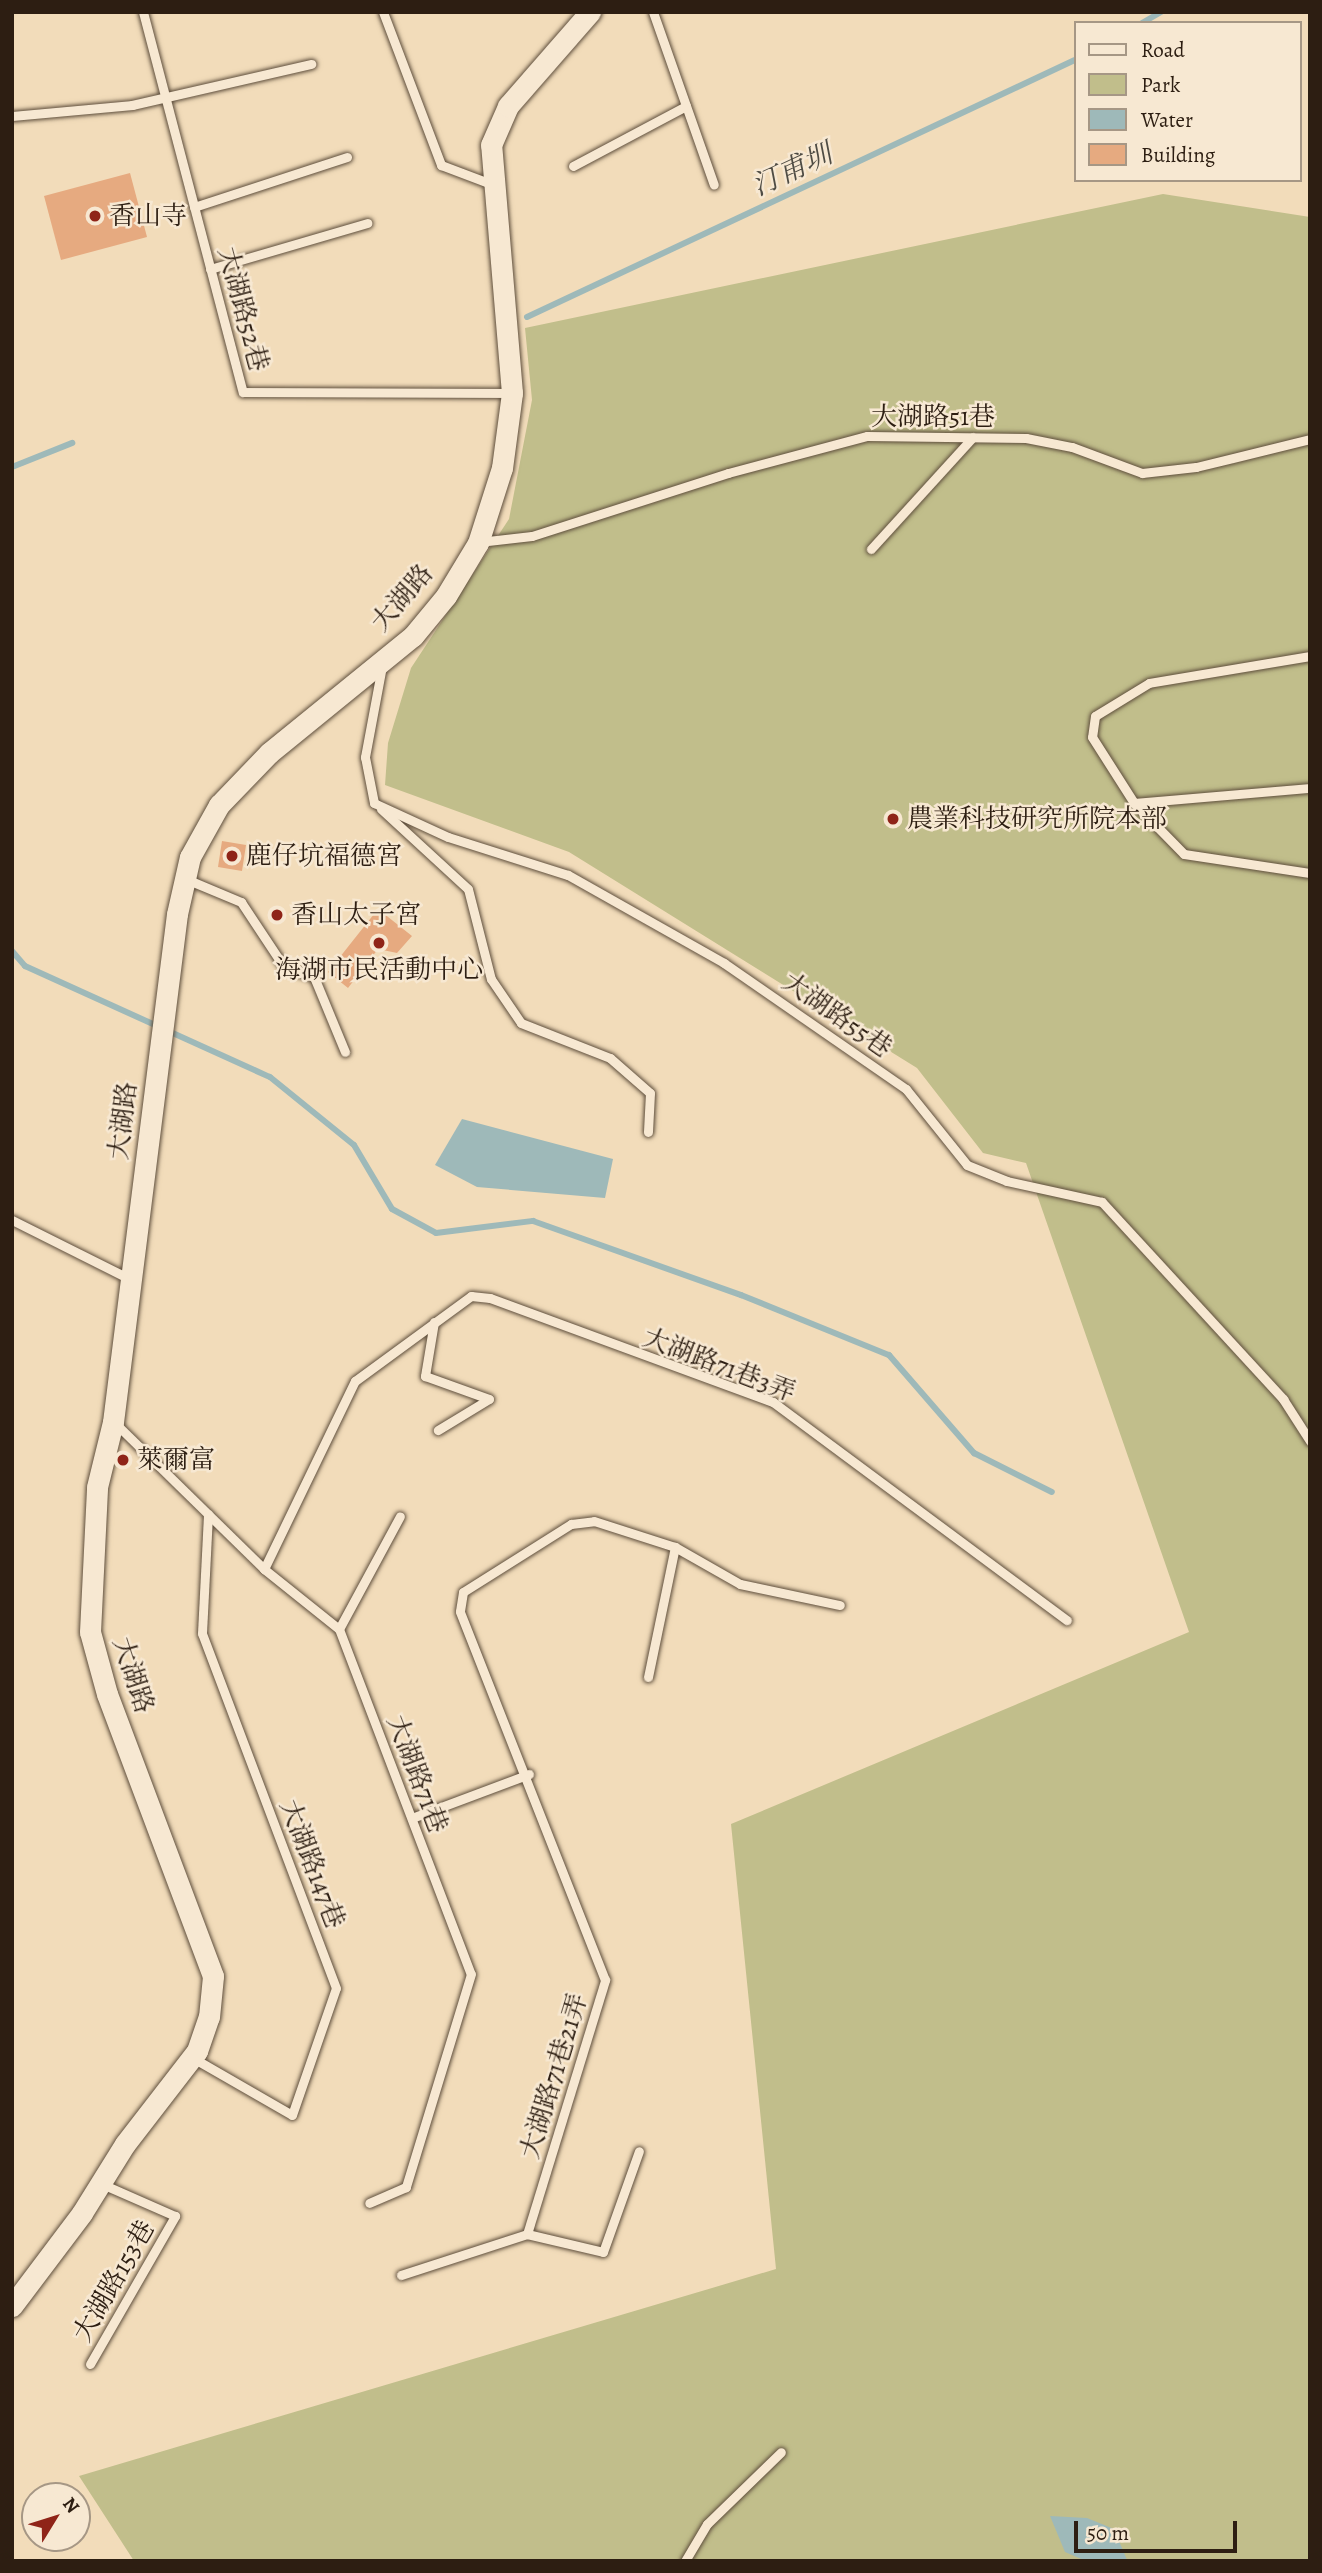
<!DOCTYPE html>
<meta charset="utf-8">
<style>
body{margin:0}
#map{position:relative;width:1322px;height:2573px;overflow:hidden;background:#f2dcba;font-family:Alegreya,"Noto Serif TC",serif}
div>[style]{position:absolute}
.green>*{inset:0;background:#c1be8b}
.water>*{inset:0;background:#9eb9b9}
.stream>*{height:6px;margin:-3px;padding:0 3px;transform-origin:3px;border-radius:3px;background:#9eb9b9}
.building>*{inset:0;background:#e6aa80}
.roads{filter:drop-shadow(0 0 2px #5e4e3c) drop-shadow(0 0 2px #5e4e3c)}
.service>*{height:9px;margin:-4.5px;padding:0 4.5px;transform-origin:4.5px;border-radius:4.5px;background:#f7e8d2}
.tertiary>*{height:21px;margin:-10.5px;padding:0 10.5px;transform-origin:10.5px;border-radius:10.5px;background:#f7e8d2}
.dots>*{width:19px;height:19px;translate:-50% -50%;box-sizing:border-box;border:4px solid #f7e8d2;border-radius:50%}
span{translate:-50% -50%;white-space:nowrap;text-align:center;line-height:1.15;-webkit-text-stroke:5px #f7e8d2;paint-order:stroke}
.poi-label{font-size:26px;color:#2d1e12}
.left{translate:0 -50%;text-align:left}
.street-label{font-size:26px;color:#2d1e12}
.water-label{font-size:28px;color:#4f4c44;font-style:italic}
.frame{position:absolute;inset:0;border:14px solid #2d1e12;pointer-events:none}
.legend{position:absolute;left:1074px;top:21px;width:228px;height:161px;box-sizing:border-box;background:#f7e8d2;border:2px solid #a69785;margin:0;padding:9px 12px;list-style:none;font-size:21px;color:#2d1e12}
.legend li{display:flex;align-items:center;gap:14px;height:35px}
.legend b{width:35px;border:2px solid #a69785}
.north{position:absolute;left:21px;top:2482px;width:70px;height:70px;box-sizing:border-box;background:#f7e8d2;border:2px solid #a69785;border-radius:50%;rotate:52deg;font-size:19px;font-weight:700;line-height:28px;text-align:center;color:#2d1e12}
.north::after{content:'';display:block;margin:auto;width:24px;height:32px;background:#8f2418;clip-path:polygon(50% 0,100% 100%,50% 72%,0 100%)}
.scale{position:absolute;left:1074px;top:2521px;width:163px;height:32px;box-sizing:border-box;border:4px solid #2d1e12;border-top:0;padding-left:9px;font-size:21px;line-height:24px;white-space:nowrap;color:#2d1e12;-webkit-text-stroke:5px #f7e8d2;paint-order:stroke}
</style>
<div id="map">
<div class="green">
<i style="clip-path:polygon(1163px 194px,1310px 217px,1310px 2561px,134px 2561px,79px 2476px,776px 2269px,731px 1824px,1189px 1632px,1026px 1163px,983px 1153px,917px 1068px,569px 852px,385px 785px,388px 743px,411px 668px,509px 519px,532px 400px,525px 328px)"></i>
</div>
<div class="water">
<i style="clip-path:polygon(462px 1119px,613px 1159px,605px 1198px,477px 1187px,435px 1165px)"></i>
<i style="clip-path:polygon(1050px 2516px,1087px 2518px,1114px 2529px,1127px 2560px,1086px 2561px,1065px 2552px)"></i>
</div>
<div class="stream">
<i style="left:1142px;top:23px;width:22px;rotate:-30deg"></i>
<i style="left:527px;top:317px;width:605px;rotate:-25.13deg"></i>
<i style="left:12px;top:467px;width:65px;rotate:-21.8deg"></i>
<i style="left:12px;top:951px;width:20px;rotate:49deg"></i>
<i style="left:25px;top:966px;width:269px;rotate:24.4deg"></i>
<i style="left:270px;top:1077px;width:108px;rotate:39deg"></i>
<i style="left:354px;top:1145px;width:74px;rotate:59.3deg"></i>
<i style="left:392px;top:1209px;width:50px;rotate:28.6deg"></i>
<i style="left:436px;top:1233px;width:98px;rotate:-7.1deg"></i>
<i style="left:533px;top:1221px;width:221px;rotate:19.6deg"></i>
<i style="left:741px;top:1295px;width:160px;rotate:22.1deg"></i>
<i style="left:889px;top:1355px;width:130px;rotate:49.1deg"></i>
<i style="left:974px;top:1453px;width:87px;rotate:26.6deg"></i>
</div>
<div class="building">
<i style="clip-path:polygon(130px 173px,147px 237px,61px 260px,44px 196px)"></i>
<i style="clip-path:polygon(222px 841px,246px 845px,242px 871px,218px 867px)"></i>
<i style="clip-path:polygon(378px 909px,412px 936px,397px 953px,378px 949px,348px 988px,328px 972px)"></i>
</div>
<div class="roads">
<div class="service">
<i style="left:143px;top:12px;width:393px;rotate:75.3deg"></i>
<i style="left:243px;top:392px;width:269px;rotate:0.2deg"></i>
<i style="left:383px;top:12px;width:164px;rotate:69.2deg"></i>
<i style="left:441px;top:165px;width:53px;rotate:20.8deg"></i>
<i style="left:653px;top:12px;width:183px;rotate:70.6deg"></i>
<i style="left:12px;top:116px;width:121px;rotate:-5.2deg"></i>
<i style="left:132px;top:105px;width:184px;rotate:-12.9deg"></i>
<i style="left:573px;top:166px;width:128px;rotate:-28deg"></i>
<i style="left:194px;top:207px;width:161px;rotate:-18.1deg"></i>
<i style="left:210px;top:269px;width:164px;rotate:-16.3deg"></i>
<i style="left:479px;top:542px;width:53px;rotate:-6.5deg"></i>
<i style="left:532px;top:536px;width:206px;rotate:-17.8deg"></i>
<i style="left:728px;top:473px;width:144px;rotate:-14.9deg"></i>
<i style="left:867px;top:436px;width:159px;rotate:0.7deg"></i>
<i style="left:1026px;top:438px;width:47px;rotate:11.1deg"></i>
<i style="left:1072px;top:447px;width:75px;rotate:20.4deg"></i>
<i style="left:1142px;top:473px;width:54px;rotate:-6.3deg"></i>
<i style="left:1196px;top:467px;width:117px;rotate:-13.8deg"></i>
<i style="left:871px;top:549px;width:151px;rotate:-47.7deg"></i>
<i style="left:1310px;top:656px;width:163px;rotate:170.5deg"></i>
<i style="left:1149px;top:683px;width:63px;rotate:148.6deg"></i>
<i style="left:1095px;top:716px;width:21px;rotate:98deg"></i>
<i style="left:1092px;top:737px;width:78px;rotate:57.5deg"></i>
<i style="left:1134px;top:803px;width:71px;rotate:45.6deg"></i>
<i style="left:1184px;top:854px;width:127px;rotate:8.6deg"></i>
<i style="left:382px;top:666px;width:93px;rotate:100.6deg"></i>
<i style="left:365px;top:757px;width:47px;rotate:78.9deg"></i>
<i style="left:374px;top:803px;width:81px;rotate:24.7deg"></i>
<i style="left:448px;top:837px;width:126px;rotate:17.6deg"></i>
<i style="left:568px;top:875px;width:179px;rotate:29.4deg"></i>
<i style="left:724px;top:963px;width:221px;rotate:34.7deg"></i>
<i style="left:906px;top:1089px;width:97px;rotate:51.2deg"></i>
<i style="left:967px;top:1165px;width:43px;rotate:21.8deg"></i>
<i style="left:1007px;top:1181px;width:97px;rotate:12.5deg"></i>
<i style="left:1102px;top:1202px;width:268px;rotate:47.4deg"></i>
<i style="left:1283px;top:1399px;width:50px;rotate:57.3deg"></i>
<i style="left:1134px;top:803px;width:177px;rotate:-4.9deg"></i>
<i style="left:381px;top:809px;width:118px;rotate:42.6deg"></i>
<i style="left:468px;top:889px;width:93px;rotate:75.7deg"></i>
<i style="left:491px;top:979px;width:53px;rotate:55.7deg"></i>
<i style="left:521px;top:1023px;width:96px;rotate:21.5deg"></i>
<i style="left:610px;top:1058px;width:53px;rotate:41.2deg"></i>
<i style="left:650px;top:1093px;width:39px;rotate:93deg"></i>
<i style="left:186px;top:879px;width:60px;rotate:22.7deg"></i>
<i style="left:241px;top:902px;width:78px;rotate:56.5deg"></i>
<i style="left:284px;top:967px;width:32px;rotate:18deg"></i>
<i style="left:314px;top:977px;width:81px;rotate:67.5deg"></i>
<i style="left:12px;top:1220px;width:132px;rotate:26.6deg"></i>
<i style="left:434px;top:1322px;width:55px;rotate:99.5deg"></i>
<i style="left:425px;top:1376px;width:68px;rotate:19.8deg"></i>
<i style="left:489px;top:1399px;width:60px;rotate:148.7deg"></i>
<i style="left:115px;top:1423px;width:209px;rotate:44.4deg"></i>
<i style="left:264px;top:1569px;width:96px;rotate:38.7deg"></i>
<i style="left:339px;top:1629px;width:369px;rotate:69.1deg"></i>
<i style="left:471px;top:1974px;width:223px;rotate:107deg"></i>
<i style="left:406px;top:2187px;width:40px;rotate:156.6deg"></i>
<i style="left:264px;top:1569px;width:209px;rotate:-64.2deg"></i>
<i style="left:355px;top:1381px;width:144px;rotate:-36.2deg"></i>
<i style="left:471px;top:1296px;width:19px;rotate:6deg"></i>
<i style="left:490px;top:1298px;width:302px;rotate:20.2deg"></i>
<i style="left:773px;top:1402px;width:366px;rotate:36.6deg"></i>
<i style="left:339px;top:1629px;width:128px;rotate:-61.6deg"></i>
<i style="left:648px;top:1677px;width:133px;rotate:-78.3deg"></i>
<i style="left:412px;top:1818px;width:125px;rotate:-20.6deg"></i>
<i style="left:193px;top:2058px;width:114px;rotate:29.9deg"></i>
<i style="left:292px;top:2115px;width:134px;rotate:-70.9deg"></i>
<i style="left:336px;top:1988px;width:379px;rotate:-110.7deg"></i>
<i style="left:202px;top:1633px;width:119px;rotate:-87.1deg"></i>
<i style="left:527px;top:2234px;width:78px;rotate:13.3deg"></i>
<i style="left:603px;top:2252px;width:107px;rotate:-70.4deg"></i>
<i style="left:401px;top:2275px;width:133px;rotate:-18deg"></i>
<i style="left:527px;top:2234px;width:266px;rotate:-72.9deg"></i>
<i style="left:605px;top:1980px;width:396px;rotate:-111.5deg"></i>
<i style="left:460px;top:1611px;width:19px;rotate:-81deg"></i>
<i style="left:463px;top:1592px;width:128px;rotate:-32.2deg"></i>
<i style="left:571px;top:1524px;width:23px;rotate:-7deg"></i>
<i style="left:594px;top:1521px;width:85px;rotate:17.8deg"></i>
<i style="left:675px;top:1547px;width:75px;rotate:29.6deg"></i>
<i style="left:740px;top:1584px;width:102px;rotate:11.9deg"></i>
<i style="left:90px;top:2364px;width:171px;rotate:-60.1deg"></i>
<i style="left:175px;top:2216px;width:80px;rotate:-156.3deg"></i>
<i style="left:685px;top:2561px;width:43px;rotate:-59.3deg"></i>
<i style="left:707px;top:2524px;width:103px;rotate:-44.2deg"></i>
</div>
<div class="tertiary">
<i style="left:12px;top:2306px;width:116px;rotate:-53deg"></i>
<i style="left:82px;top:2213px;width:81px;rotate:-58.1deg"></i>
<i style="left:125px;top:2144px;width:118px;rotate:-52.3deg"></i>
<i style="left:197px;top:2051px;width:36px;rotate:-71deg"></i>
<i style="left:209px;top:2017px;width:41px;rotate:-84.4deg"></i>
<i style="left:213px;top:1976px;width:301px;rotate:-110.6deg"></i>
<i style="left:107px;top:1694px;width:64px;rotate:-105.3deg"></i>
<i style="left:90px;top:1632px;width:145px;rotate:-87.2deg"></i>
<i style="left:97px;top:1487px;width:67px;rotate:-76.2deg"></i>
<i style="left:113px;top:1422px;width:512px;rotate:-82.82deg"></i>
<i style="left:177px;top:914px;width:58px;rotate:-77.2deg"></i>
<i style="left:190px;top:857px;width:60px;rotate:-60.9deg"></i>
<i style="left:219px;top:805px;width:72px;rotate:-46.1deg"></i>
<i style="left:269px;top:753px;width:186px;rotate:-39.1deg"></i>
<i style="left:413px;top:636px;width:52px;rotate:-50.5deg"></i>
<i style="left:446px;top:596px;width:62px;rotate:-58.9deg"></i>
<i style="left:478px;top:543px;width:79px;rotate:-72.3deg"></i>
<i style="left:502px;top:468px;width:76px;rotate:-82.4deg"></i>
<i style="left:512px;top:393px;width:249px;rotate:-94.8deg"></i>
<i style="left:491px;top:145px;width:43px;rotate:-66.4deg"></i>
<i style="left:508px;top:106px;width:125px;rotate:-48.9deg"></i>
</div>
</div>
<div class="dots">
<i style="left:95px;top:216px;background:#8f2418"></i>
<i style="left:893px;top:819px;background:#8f2418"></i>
<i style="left:232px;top:856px;background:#8f2418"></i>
<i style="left:277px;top:915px;background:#8f2418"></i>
<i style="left:379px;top:943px;background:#8f2418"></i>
<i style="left:123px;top:1460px;background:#8f2418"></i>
</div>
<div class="poi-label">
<span class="left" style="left:109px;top:216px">香山寺</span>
<span class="left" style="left:907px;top:819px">農業科技研究所院本部</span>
<span class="left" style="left:246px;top:856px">鹿仔坑福德宮</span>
<span class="left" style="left:291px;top:915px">香山太子宮</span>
<span style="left:379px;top:970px">海湖市民活動中心</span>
<span class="left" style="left:137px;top:1460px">萊爾富</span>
</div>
<div class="street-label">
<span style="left:243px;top:309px;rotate:75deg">大湖路52巷</span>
<span style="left:933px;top:417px">大湖路51巷</span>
<span style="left:402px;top:598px;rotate:-49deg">大湖路</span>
<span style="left:837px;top:1015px;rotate:35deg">大湖路55巷</span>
<span style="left:123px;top:1121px;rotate:-83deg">大湖路</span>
<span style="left:719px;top:1365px;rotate:21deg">大湖路71巷3弄</span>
<span style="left:133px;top:1675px;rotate:72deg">大湖路</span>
<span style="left:417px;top:1774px;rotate:69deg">大湖路71巷</span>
<span style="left:312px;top:1864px;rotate:69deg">大湖路147巷</span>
<span style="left:554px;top:2076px;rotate:-73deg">大湖路71巷21弄</span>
<span style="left:114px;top:2281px;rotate:-60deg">大湖路153巷</span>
</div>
<div class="water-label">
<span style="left:792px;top:170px;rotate:-25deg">汀甫圳</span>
</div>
<div class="frame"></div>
<ul class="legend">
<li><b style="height:9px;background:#f7e8d2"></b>Road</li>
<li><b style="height:19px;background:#c1be8b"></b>Park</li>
<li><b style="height:19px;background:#9eb9b9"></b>Water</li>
<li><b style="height:19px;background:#e6aa80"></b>Building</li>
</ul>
<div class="north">N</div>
<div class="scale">50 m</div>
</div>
